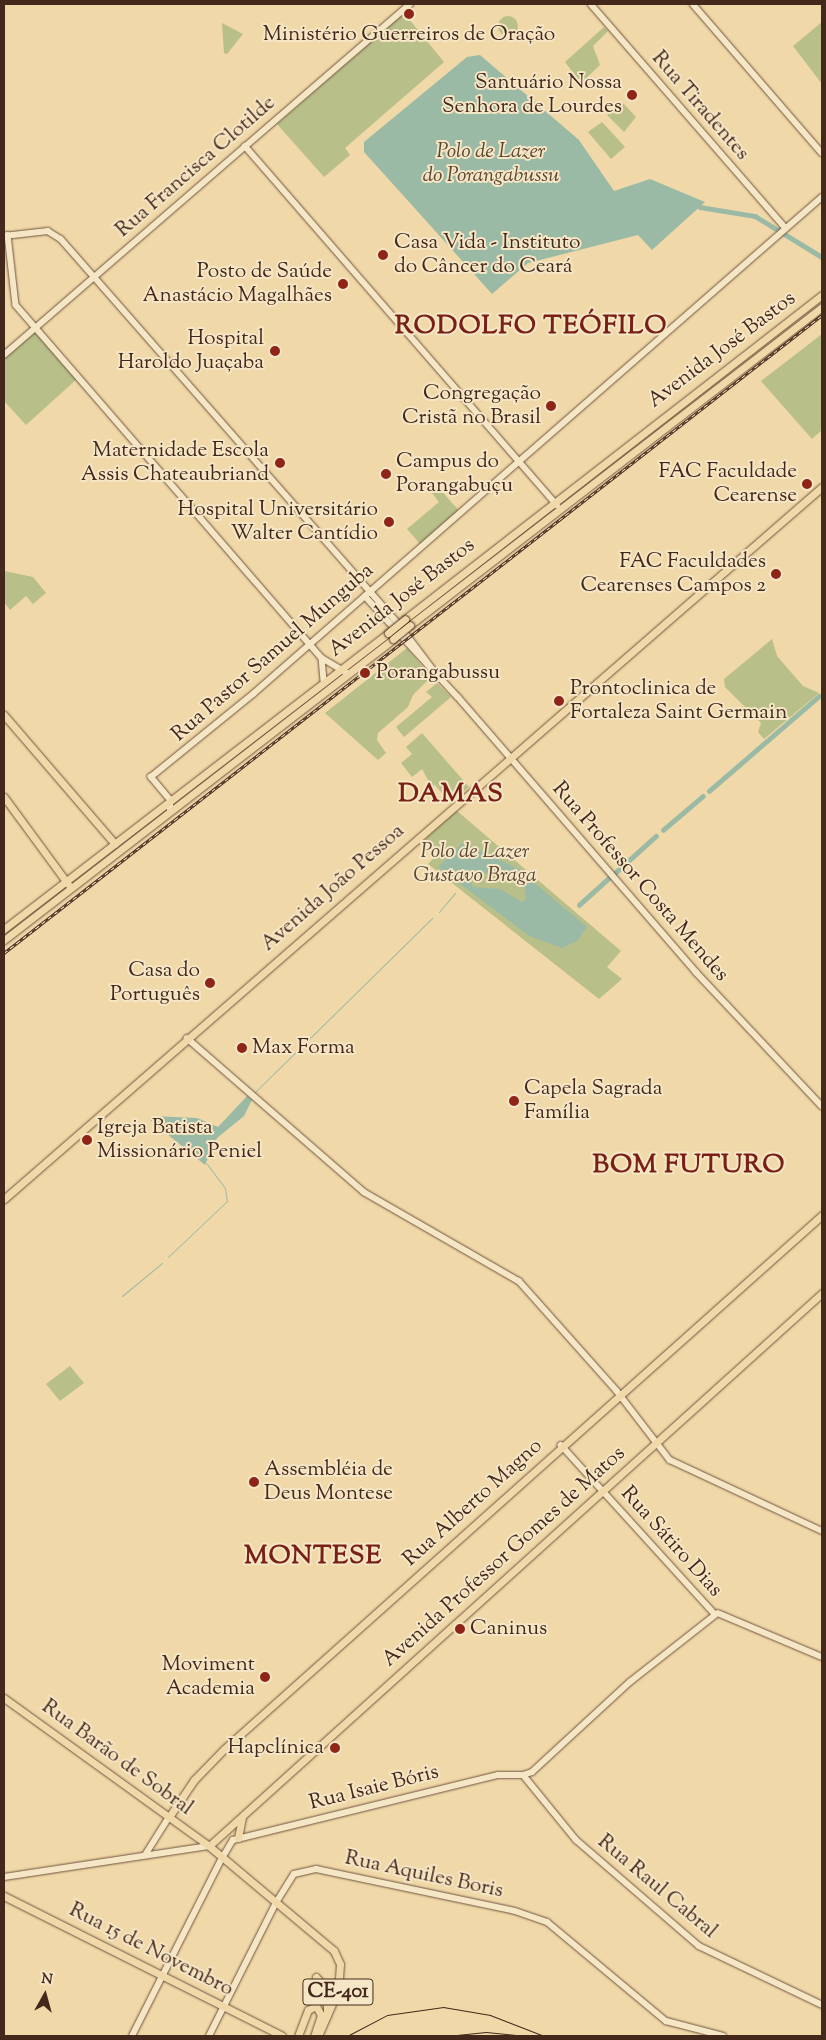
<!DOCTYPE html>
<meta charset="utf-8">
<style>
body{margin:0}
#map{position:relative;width:826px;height:2040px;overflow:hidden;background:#f0d8a8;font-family:"Sorts Mill Goudy",serif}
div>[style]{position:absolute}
.green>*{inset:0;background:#b8bf89}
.round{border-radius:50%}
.water>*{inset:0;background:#9abaa6}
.stream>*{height:1px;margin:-0.5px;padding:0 0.5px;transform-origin:0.5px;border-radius:0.5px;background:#9abaa6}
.canal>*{height:4.5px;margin:-2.25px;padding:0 2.25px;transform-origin:2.25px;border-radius:2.25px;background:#9abaa6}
.roads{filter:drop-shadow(0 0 1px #70543f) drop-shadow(0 0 1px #70543f)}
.tertiary>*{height:5.5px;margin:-2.75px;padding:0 2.75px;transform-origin:2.75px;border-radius:2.75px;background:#f5e6c6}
.secondary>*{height:6px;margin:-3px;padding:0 3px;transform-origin:3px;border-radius:3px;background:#f5e6c6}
.primary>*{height:7px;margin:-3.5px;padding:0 3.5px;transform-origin:3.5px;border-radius:3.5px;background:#f0d8a8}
.tram>*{height:1px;margin:-0.5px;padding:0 0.5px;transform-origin:0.5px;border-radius:0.5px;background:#45281c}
.rail>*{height:3px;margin-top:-1.5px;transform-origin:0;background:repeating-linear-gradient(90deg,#f5e6c6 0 4px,#45281c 0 8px);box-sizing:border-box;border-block:1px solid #45281c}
.bridges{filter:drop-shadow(0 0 1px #45281c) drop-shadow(0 0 1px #45281c)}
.primary-bridge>*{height:7px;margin:-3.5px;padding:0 3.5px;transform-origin:3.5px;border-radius:3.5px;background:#f0d8a8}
.dots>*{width:14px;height:14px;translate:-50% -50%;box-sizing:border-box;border:2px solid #f5e6c6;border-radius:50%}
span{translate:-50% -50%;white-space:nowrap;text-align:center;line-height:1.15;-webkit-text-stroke:4px #f5e6c6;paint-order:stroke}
.shield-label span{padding:1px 4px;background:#f5e6c6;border:1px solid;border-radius:4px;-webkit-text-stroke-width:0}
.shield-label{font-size:20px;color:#45281c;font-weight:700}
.poi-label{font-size:21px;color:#45281c}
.right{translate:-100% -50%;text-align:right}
.left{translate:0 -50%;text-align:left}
.street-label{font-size:21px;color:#45281c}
.park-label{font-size:21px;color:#5c4632;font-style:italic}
.district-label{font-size:26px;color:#7a1f14;font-weight:700;letter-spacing:1px}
.frame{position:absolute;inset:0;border:5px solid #45281c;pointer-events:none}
.north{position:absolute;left:20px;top:1970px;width:50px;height:50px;-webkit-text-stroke:4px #f5e6c6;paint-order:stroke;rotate:7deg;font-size:14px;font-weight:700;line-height:20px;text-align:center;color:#45281c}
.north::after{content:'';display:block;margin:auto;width:18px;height:22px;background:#45281c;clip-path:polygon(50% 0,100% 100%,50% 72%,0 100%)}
</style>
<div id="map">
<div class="green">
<i style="clip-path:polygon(404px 13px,444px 62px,345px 148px,350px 155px,324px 177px,277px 124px)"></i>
<i class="round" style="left:498px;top:16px;width:20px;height:20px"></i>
<i style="clip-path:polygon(822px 22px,822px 84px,793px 46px)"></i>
<i style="clip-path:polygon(222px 23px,243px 34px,227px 54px,224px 53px)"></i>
<i style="clip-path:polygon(604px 27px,608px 31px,593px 46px,600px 65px,581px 83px,565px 62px)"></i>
<i style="clip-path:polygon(623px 103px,636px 117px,624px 132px,607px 115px)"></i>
<i style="clip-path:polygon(602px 122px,625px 147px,611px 159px,588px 132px)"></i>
<i style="clip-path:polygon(36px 331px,77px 379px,26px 425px,4px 401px,4px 359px)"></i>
<i style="clip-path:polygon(822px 334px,822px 430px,812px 439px,761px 381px)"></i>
<i style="clip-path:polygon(439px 488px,460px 512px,421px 545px,407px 529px,439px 502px,432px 493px)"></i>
<i style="clip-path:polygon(4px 571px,33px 577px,46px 593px,33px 604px,26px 596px,10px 610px,4px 602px)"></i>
<i style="clip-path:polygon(772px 639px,777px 656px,803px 686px,819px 693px,764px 739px,758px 732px,761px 723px,725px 687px,724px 679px)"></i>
<i style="clip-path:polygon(407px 648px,431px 677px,413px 695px,408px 707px,378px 733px,377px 740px,386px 753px,378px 760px,325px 713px)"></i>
<i style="clip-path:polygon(437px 683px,451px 697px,404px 737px,396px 727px,432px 697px,426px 692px)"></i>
<i style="clip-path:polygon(422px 733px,469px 787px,450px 802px,435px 785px,432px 787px,422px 769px,412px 777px,401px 763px,412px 754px,406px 747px)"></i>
<i style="clip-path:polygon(456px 810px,621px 951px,607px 967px,622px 979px,599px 999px,428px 864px,439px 852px,425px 839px)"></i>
<i style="clip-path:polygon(70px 1366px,84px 1383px,60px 1401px,46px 1384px)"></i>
</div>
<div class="water">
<i style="clip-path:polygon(480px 55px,579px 140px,614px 191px,650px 179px,705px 202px,652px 250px,638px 235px,528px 263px,492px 294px,364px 152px,364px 142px,467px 57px)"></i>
<i style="clip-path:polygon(evenodd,463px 842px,518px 869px,587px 927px,577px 941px,562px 948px,529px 936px,438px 867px,463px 842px,478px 871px,504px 879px,523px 879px,526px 898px,522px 902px,500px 889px,473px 887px,469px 879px,478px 871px)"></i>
<i style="clip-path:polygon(247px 1096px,252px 1100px,244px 1116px,217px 1138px,205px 1165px,150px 1120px,151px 1116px,197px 1118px,218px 1127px)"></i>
</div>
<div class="stream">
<i style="left:439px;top:912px;width:25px;rotate:-50deg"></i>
<i style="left:254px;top:1093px;width:250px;rotate:-44.5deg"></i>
<i style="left:168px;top:1257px;width:81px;rotate:-43.5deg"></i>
<i style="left:227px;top:1201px;width:13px;rotate:-99deg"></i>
<i style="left:225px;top:1188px;width:31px;rotate:-127deg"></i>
<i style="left:122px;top:1296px;width:52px;rotate:-39.5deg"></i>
</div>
<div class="canal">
<i style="left:700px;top:207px;width:56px;rotate:9.3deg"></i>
<i style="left:755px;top:216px;width:79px;rotate:31.5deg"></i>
<i style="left:709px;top:791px;width:145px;rotate:-40.8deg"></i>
<i style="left:663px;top:830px;width:52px;rotate:-40.4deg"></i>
<i style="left:615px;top:873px;width:55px;rotate:-42.1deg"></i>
<i style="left:579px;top:905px;width:42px;rotate:-42.1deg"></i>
</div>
<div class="roads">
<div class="tertiary">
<i style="left:591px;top:4px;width:297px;rotate:49deg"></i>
<i style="left:693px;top:4px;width:197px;rotate:49.1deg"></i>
<i style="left:245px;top:146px;width:476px;rotate:49deg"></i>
<i style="left:8px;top:235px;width:70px;rotate:83.5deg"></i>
<i style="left:16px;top:305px;width:467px;rotate:49.1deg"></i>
<i style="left:322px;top:658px;width:31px;rotate:31deg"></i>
<i style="left:4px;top:236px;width:44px;rotate:-6.5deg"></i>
<i style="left:48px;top:231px;width:15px;rotate:32deg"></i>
<i style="left:61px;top:239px;width:509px;rotate:48.74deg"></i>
<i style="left:397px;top:622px;width:68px;rotate:52.8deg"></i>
<i style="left:4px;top:355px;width:537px;rotate:-40.84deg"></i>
<i style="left:365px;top:596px;width:137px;rotate:47.4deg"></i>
<i style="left:458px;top:697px;width:364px;rotate:49.1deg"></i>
<i style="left:696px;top:972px;width:184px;rotate:46.8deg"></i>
<i style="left:322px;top:658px;width:22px;rotate:85deg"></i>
<i style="left:170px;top:812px;width:12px;rotate:-90deg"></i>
<i style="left:170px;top:800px;width:30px;rotate:-130deg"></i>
<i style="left:151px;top:777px;width:132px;rotate:-39.1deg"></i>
<i style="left:253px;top:694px;width:755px;rotate:-41.14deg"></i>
<i style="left:187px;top:1038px;width:235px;rotate:41deg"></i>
<i style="left:364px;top:1192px;width:179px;rotate:29.9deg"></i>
<i style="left:519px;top:1281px;width:147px;rotate:48.3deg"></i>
<i style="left:617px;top:1391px;width:87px;rotate:52.5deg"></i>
<i style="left:670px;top:1460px;width:168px;rotate:25deg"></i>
<i style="left:718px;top:1613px;width:113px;rotate:22.9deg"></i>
<i style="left:523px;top:1775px;width:9px;rotate:-18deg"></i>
<i style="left:532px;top:1772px;width:133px;rotate:-42.6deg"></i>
<i style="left:630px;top:1682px;width:108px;rotate:-38.2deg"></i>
<i style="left:715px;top:1615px;width:229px;rotate:-132.3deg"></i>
<i style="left:132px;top:2036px;width:199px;rotate:-63.2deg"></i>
<i style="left:209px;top:2036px;width:151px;rotate:-63.3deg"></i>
</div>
<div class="secondary">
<i style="left:145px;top:1855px;width:45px;rotate:-57.7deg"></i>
<i style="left:222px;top:1858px;width:21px;rotate:-59deg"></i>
<i style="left:233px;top:1840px;width:273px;rotate:-13.8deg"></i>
<i style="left:498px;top:1775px;width:25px"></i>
<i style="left:523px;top:1775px;width:84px;rotate:50.8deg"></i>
<i style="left:576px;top:1840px;width:162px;rotate:40.8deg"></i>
<i style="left:699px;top:1946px;width:136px;rotate:25.6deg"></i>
<i style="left:4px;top:1877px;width:207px;rotate:-8.6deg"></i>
<i style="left:277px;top:1901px;width:32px;rotate:-58deg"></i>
<i style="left:294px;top:1874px;width:23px;rotate:-13deg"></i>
<i style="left:316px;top:1869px;width:203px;rotate:11.9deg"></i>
<i style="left:515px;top:1911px;width:34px;rotate:19deg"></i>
<i style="left:547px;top:1922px;width:155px;rotate:39.8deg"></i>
<i style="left:666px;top:2021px;width:59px;rotate:14.7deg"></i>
</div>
<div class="primary">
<i style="left:405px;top:619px;width:528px;rotate:-37.85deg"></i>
<i style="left:410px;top:625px;width:520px;rotate:-37.66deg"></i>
<i style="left:4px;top:715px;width:170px;rotate:49.3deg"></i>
<i style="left:4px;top:797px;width:108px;rotate:53.7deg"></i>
<i style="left:4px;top:929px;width:485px;rotate:-37.6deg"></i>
<i style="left:4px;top:940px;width:492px;rotate:-37.7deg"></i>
<i style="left:4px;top:1199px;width:1084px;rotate:-41.04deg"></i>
<i style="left:4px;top:1698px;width:253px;rotate:35.8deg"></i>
<i style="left:209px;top:1846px;width:163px;rotate:40deg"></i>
<i style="left:334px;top:1951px;width:14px;rotate:65deg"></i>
<i style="left:340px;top:1964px;width:26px;rotate:94deg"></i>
<i style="left:338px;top:1990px;width:50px;rotate:113.5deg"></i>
<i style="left:169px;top:1817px;width:45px;rotate:-56deg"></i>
<i style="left:194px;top:1780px;width:43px;rotate:-45.9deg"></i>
<i style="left:224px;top:1749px;width:802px;rotate:-41.76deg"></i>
<i style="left:238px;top:1838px;width:20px;rotate:-79deg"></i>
<i style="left:209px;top:1846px;width:826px;rotate:-42.05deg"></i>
<i style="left:4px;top:1896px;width:311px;rotate:26.7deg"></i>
<i style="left:316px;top:1977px;width:17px;rotate:50deg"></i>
<i style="left:327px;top:1990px;width:25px;rotate:90deg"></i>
<i style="left:298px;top:2036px;width:28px;rotate:-69deg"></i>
<i style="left:308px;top:2010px;width:9px;rotate:-27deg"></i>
<i style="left:316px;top:2006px;width:10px;rotate:61deg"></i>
<i style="left:321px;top:2015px;width:22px;rotate:108deg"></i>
</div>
</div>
<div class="tram">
<i style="left:347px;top:2036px;width:45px;rotate:-27.7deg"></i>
<i style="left:387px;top:2015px;width:57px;rotate:-8.1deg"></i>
<i style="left:443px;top:2007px;width:48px;rotate:9.7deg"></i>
<i style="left:490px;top:2015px;width:58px;rotate:21.3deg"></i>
<i style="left:447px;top:2036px;width:39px;rotate:-6deg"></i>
<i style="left:486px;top:2032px;width:40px;rotate:5.7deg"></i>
</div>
<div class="rail">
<i style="left:4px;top:953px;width:1037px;rotate:-37.95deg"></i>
</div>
<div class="bridges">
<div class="primary-bridge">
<i style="left:388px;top:633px;width:22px;rotate:-39deg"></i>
<i style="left:393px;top:639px;width:22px;rotate:-39deg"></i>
</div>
</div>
<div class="dots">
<i style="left:409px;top:14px;background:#8f2418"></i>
<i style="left:632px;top:95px;background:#8f2418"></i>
<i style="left:383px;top:255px;background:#8f2418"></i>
<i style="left:343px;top:284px;background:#8f2418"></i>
<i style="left:275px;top:351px;background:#8f2418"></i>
<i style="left:551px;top:406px;background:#8f2418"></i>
<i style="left:280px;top:463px;background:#8f2418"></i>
<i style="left:386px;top:474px;background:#8f2418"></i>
<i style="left:807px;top:484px;background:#8f2418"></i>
<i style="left:389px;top:522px;background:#8f2418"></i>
<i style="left:776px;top:574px;background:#8f2418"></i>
<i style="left:365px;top:673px;background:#8f2418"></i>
<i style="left:559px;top:701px;background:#8f2418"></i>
<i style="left:210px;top:983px;background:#8f2418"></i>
<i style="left:242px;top:1048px;background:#8f2418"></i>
<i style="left:514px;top:1101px;background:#8f2418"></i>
<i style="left:87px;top:1140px;background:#8f2418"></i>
<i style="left:254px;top:1482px;background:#8f2418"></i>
<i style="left:460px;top:1629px;background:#8f2418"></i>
<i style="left:265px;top:1677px;background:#8f2418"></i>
<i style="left:335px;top:1748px;background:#8f2418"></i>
</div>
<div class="shield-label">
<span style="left:338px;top:1992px">CE-401</span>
</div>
<div class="poi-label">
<span style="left:409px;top:35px">Ministério Guerreiros de Oração</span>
<span class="right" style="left:622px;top:95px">Santuário Nossa<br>Senhora de Lourdes</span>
<span class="left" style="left:394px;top:255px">Casa Vida - Instituto<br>do Câncer do Ceará</span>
<span class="right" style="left:332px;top:284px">Posto de Saúde<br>Anastácio Magalhães</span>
<span class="right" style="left:264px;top:351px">Hospital<br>Haroldo Juaçaba</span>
<span class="right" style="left:541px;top:406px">Congregação<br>Cristã no Brasil</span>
<span class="right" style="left:269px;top:463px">Maternidade Escola<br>Assis Chateaubriand</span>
<span class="left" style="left:396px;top:474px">Campus do<br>Porangabuçu</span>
<span class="right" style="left:797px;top:484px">FAC Faculdade<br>Cearense</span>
<span class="right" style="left:378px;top:522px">Hospital Universitário<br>Walter Cantídio</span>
<span class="right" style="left:766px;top:574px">FAC Faculdades<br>Cearenses Campos 2</span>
<span class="left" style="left:376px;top:673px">Porangabussu</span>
<span class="left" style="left:570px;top:701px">Prontoclinica de<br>Fortaleza Saint Germain</span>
<span class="right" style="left:200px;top:983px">Casa do<br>Português</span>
<span class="left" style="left:252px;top:1048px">Max Forma</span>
<span class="left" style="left:524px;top:1101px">Capela Sagrada<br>Família</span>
<span class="left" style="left:97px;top:1140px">Igreja Batista<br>Missionário Peniel</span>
<span class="left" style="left:264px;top:1482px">Assembléia de<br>Deus Montese</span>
<span class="left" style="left:470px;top:1629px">Caninus</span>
<span class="right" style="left:255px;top:1677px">Moviment<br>Academia</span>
<span class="right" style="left:324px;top:1748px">Hapclínica</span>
</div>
<div class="street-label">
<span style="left:700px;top:106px;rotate:49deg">Rua Tiradentes</span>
<span style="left:196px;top:167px;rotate:-41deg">Rua Francisca Clotilde</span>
<span style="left:722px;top:350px;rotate:-37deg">Avenida José Bastos</span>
<span style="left:402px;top:598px;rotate:-38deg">Avenida José Bastos</span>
<span style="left:273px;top:653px;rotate:-41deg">Rua Pastor Samuel Munguba</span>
<span style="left:640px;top:882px;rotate:49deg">Rua Professor Costa Mendes</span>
<span style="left:333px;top:888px;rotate:-41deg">Avenida João Pessoa</span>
<span style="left:473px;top:1503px;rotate:-42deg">Rua Alberto Magno</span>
<span style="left:671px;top:1542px;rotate:48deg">Rua Sátiro Dias</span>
<span style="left:504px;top:1557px;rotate:-42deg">Avenida Professor Gomes de Matos</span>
<span style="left:117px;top:1758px;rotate:36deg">Rua Barão de Sobral</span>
<span style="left:374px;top:1788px;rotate:-14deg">Rua Isaie Bóris</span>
<span style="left:424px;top:1875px;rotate:12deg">Rua Aquiles Boris</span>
<span style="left:657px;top:1887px;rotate:40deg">Rua Raul Cabral</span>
<span style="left:151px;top:1950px;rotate:27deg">Rua 15 de Novembro</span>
</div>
<div class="park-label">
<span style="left:491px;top:164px">Polo de Lazer<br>do Porangabussu</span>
<span style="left:475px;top:864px">Polo de Lazer<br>Gustavo Braga</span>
</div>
<div class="district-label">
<span style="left:531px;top:327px">RODOLFO TEÓFILO</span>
<span style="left:451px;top:795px">DAMAS</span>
<span style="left:689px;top:1166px">BOM FUTURO</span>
<span style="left:313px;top:1557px">MONTESE</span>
</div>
<div class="frame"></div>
<div class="north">N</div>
</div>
